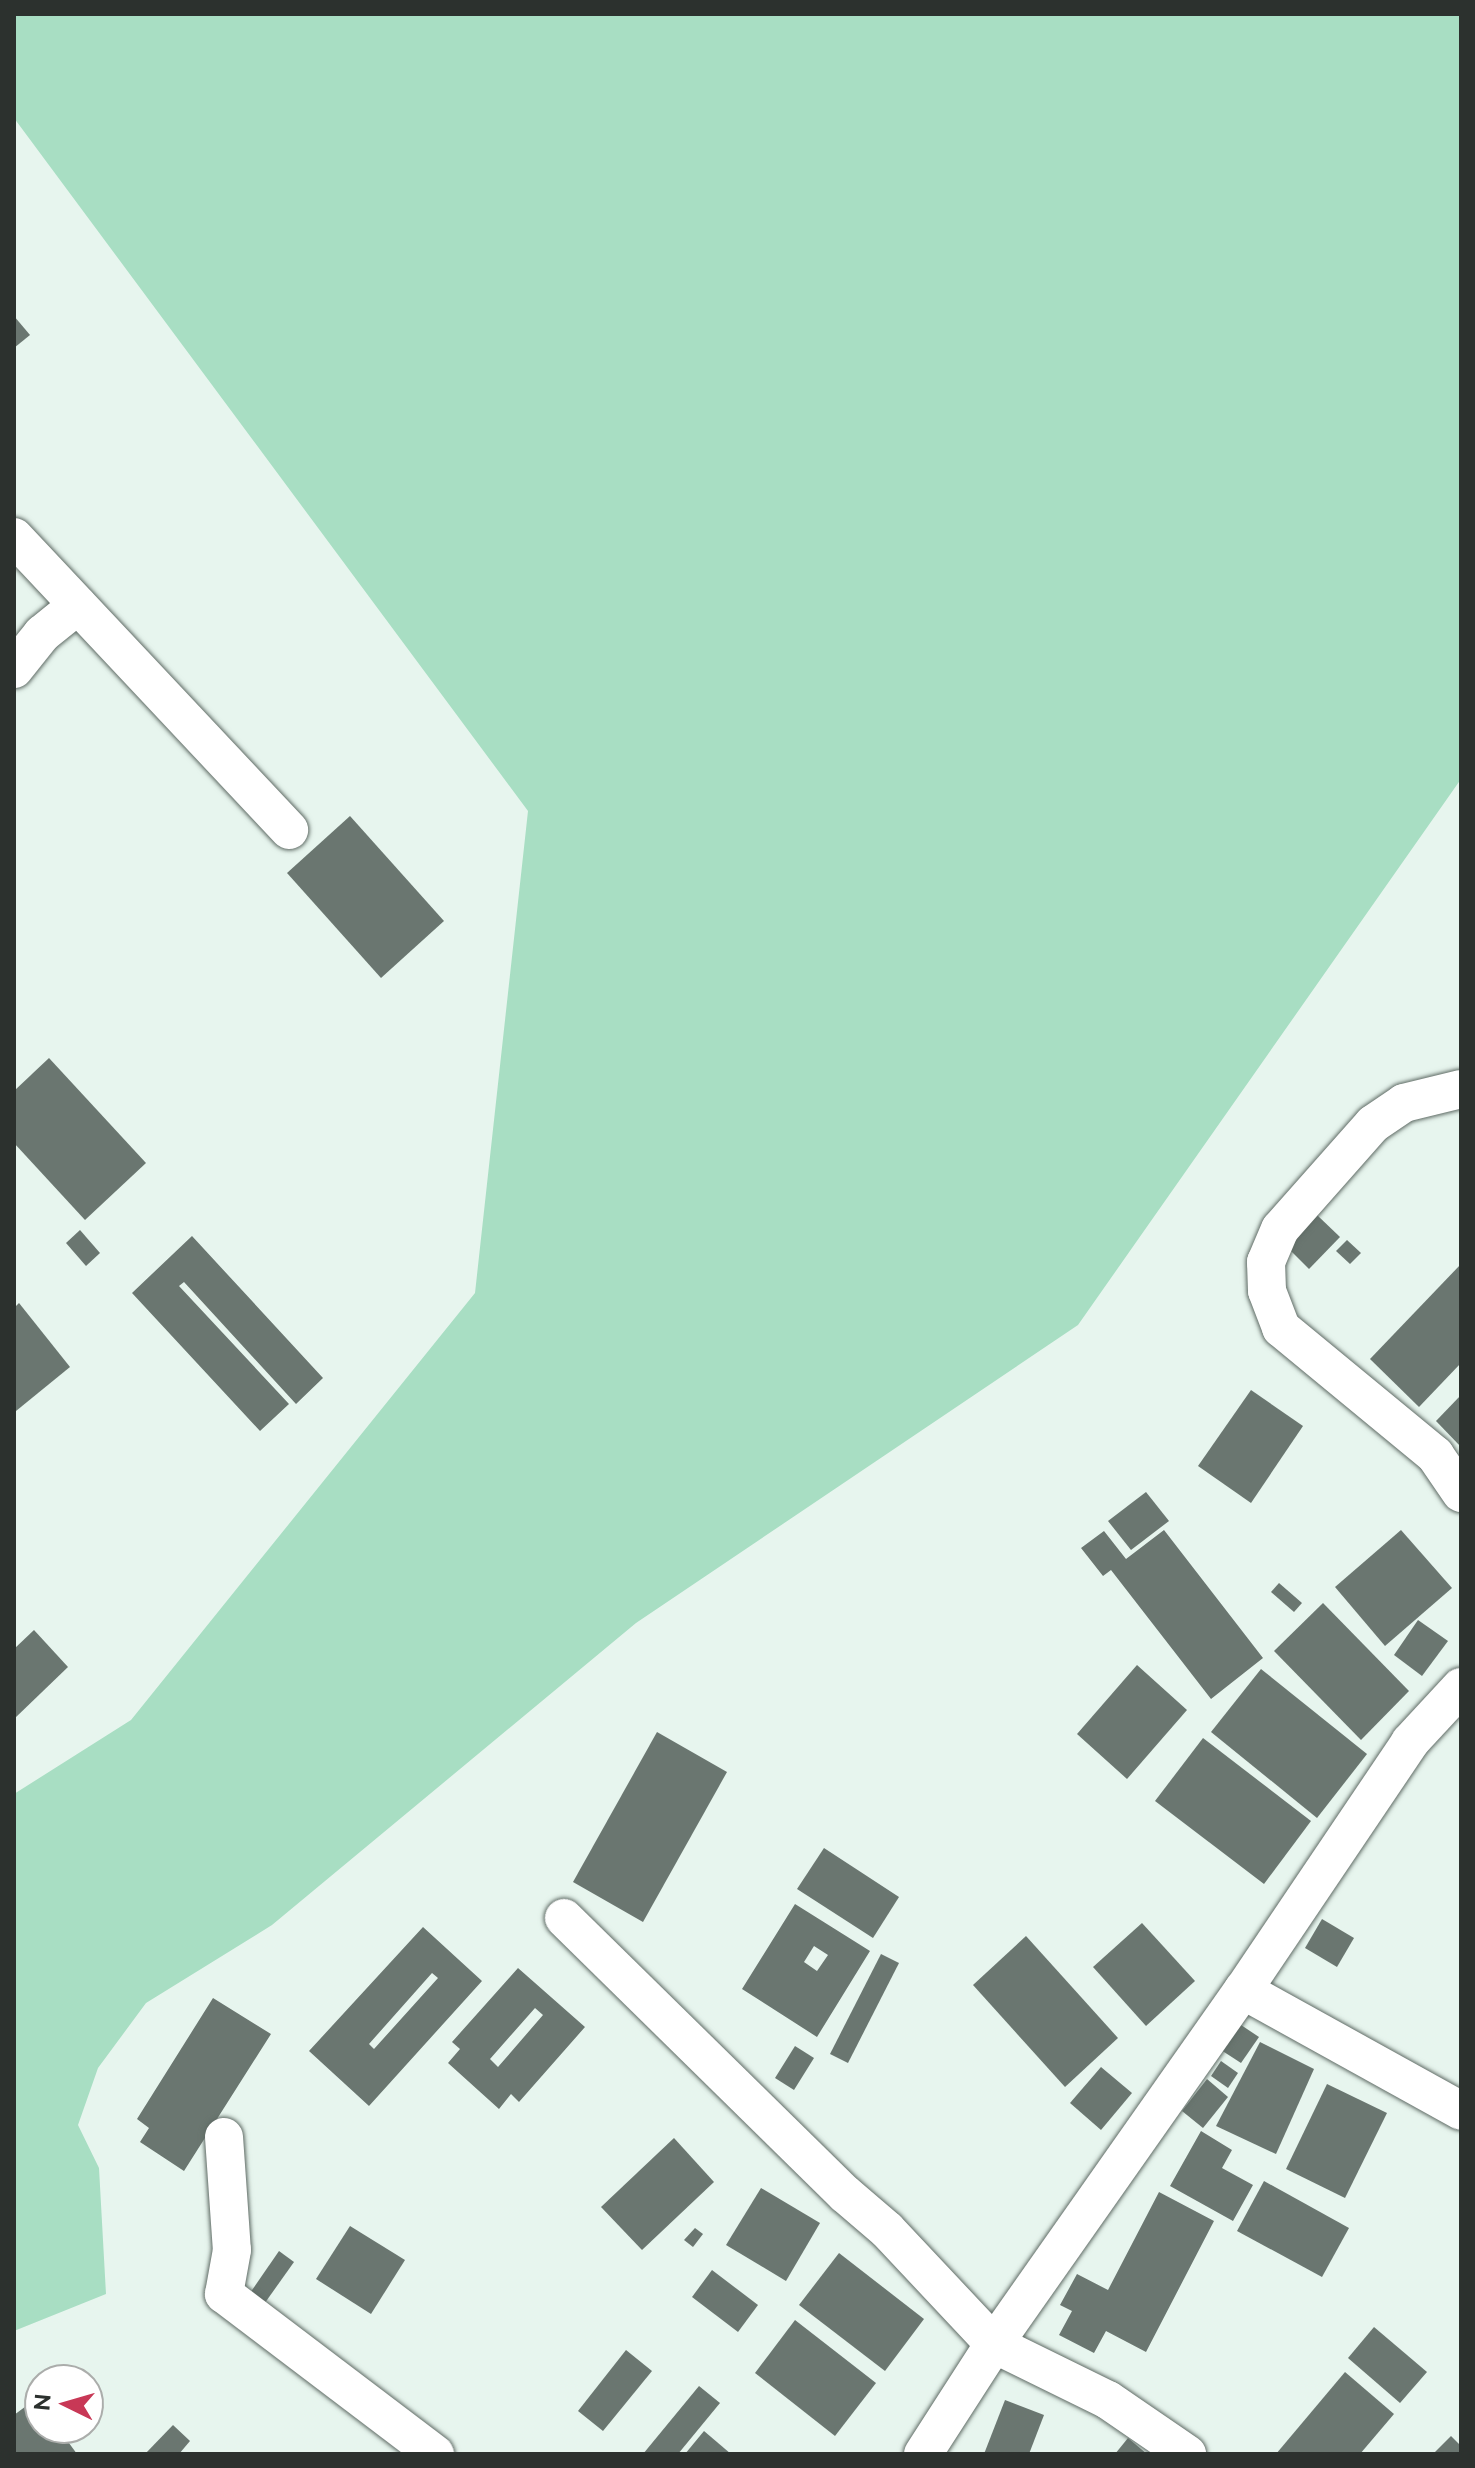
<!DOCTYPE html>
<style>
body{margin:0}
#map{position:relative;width:1475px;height:2468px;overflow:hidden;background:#e7f5ee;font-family:Raleway,sans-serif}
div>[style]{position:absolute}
.green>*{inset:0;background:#a8dec3}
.building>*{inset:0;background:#6a7670}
.roads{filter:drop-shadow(0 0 2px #5f6b65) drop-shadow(0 0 2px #5f6b65)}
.minor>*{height:38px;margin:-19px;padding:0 19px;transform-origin:19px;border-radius:19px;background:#fff}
span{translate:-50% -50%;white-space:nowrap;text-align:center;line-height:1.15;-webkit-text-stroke:8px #fff;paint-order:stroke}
.frame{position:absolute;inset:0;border:16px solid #2c312e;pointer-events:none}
.north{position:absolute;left:24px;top:2364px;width:80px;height:80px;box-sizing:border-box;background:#fff;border:2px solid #abadab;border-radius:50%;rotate:275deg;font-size:22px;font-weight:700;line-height:32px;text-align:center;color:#2c312e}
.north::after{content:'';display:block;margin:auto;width:28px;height:36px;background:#c83856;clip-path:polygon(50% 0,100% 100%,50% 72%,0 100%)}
</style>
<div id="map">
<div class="green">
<i style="clip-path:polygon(14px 14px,1461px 14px,1461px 779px,1078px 1325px,636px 1623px,272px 1925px,146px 2003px,98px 2068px,78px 2125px,99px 2168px,106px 2294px,14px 2331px,14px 1794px,131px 1720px,475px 1293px,528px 811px,14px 118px)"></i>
</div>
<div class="building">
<i style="clip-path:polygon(14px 316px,30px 335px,14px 348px)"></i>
<i style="clip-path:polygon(350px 816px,444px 921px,381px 978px,287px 873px)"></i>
<i style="clip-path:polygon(49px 1058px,146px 1163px,85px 1220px,14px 1143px,14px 1091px)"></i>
<i style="clip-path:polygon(1317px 1215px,1340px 1237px,1309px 1269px,1286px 1246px)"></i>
<i style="clip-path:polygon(80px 1230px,100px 1253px,86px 1266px,66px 1243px)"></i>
<i style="clip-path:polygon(192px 1236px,323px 1378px,296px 1404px,184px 1282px,179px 1286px,289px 1404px,260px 1431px,132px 1293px)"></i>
<i style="clip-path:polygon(1347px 1240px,1361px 1253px,1350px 1264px,1336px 1251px)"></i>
<i style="clip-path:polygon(1461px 1264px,1461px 1363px,1419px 1407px,1370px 1359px)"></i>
<i style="clip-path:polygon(19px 1303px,70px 1367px,16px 1411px,14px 1308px)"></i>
<i style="clip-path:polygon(1251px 1390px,1303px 1426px,1251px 1503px,1198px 1466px)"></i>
<i style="clip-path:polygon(1461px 1395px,1461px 1447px,1436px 1421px)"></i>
<i style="clip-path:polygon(1146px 1492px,1169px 1521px,1131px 1550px,1108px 1521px)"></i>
<i style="clip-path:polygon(1164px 1530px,1263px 1658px,1211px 1699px,1111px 1570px,1103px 1576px,1081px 1548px,1104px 1531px,1126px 1559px)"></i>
<i style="clip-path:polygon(1401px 1530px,1452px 1588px,1385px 1646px,1335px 1587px)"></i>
<i style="clip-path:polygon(1279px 1583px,1302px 1603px,1294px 1612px,1271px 1592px)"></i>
<i style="clip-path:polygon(1323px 1603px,1409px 1691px,1361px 1740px,1274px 1651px)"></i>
<i style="clip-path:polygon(1418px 1620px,1448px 1641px,1422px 1676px,1394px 1655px)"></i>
<i style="clip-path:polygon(34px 1630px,68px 1667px,14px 1719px,14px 1649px)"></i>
<i style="clip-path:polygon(1137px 1665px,1187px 1710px,1127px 1779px,1077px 1734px)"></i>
<i style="clip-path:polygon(1261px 1669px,1367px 1754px,1317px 1818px,1211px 1732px)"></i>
<i style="clip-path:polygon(657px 1732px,727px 1772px,643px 1922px,573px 1882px)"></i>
<i style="clip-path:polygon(1203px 1738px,1311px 1821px,1264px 1884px,1155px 1801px)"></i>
<i style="clip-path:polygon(824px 1848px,899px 1897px,873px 1938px,797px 1889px)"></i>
<i style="clip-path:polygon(evenodd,795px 1904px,870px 1951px,817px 2037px,742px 1989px,795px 1904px,814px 1946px,828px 1955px,817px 1971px,804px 1962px,814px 1946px)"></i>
<i style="clip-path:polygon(1322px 1919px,1354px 1938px,1337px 1967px,1305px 1948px)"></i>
<i style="clip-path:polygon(1142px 1923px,1195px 1981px,1146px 2026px,1093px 1967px)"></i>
<i style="clip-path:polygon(evenodd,423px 1927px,482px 1981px,369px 2106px,309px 2051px,423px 1927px,432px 1973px,438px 1978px,374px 2049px,369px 2044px,432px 1973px)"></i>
<i style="clip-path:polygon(1026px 1936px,1118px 2038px,1065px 2087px,973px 1985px)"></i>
<i style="clip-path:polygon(881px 1954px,899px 1963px,848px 2063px,830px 2054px)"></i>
<i style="clip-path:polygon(evenodd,518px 1968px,585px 2027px,519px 2102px,511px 2094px,499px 2109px,448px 2063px,460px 2049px,452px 2042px,518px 1968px,535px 2008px,543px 2015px,498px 2067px,490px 2059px,535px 2008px)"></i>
<i style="clip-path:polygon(213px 1998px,271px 2034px,184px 2171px,140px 2142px,149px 2128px,137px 2119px)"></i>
<i style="clip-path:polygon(1238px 2023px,1259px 2037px,1241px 2063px,1221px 2050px)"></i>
<i style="clip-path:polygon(1260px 2042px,1314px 2069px,1276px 2154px,1216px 2126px)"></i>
<i style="clip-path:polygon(795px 2046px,814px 2058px,794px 2090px,775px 2078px)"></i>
<i style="clip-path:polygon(1221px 2061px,1238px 2073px,1228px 2088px,1211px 2076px)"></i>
<i style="clip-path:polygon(1101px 2067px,1132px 2093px,1101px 2130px,1070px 2103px)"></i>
<i style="clip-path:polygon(1207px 2079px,1228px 2097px,1203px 2128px,1182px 2111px)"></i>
<i style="clip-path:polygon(1327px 2084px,1387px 2113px,1345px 2198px,1286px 2169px)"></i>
<i style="clip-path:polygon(1201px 2131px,1232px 2150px,1222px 2168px,1253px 2185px,1233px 2221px,1170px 2186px)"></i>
<i style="clip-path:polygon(674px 2138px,714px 2182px,642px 2250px,601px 2207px)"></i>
<i style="clip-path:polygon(1264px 2181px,1349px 2228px,1322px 2277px,1237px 2231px)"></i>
<i style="clip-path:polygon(761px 2188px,820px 2223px,786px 2281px,726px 2245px)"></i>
<i style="clip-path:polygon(1159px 2192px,1214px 2221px,1146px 2352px,1106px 2331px,1094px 2353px,1059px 2335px,1072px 2311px,1060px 2305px,1077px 2274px,1108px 2290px)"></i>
<i style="clip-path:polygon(350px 2226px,405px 2260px,371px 2314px,316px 2279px)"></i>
<i style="clip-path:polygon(695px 2228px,703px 2234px,693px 2247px,684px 2240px)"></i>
<i style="clip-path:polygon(279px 2251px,294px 2262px,262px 2307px,248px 2296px)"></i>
<i style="clip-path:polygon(839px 2253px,924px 2319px,885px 2371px,799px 2305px)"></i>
<i style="clip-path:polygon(712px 2270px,758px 2305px,738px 2332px,692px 2297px)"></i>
<i style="clip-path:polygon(795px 2320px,876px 2383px,835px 2436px,755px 2373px)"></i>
<i style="clip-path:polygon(1374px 2327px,1427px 2372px,1400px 2403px,1348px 2358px)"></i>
<i style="clip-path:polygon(626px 2350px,652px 2371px,603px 2431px,578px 2411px)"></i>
<i style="clip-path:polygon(1345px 2372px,1394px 2414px,1360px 2454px,1276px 2454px)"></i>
<i style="clip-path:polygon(699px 2386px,720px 2403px,678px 2454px,643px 2454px)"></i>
<i style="clip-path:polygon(37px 2398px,40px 2428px,58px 2428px,77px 2454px,14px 2454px,14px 2415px)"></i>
<i style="clip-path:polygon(1005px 2400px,1044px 2415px,1029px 2454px,984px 2454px)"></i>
<i style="clip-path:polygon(173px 2425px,190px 2441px,179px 2454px,145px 2454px)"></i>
<i style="clip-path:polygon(704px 2431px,731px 2454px,685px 2454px)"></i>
<i style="clip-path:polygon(1451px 2436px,1461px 2446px,1461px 2454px,1433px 2454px)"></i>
<i style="clip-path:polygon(1128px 2438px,1147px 2454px,1115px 2454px)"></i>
</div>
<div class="roads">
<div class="minor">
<i style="left:14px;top:537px;width:402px;rotate:46.8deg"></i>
<i style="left:14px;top:669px;width:45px;rotate:-51.3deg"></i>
<i style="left:42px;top:634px;width:46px;rotate:-38.9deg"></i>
<i style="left:1461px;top:1089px;width:59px;rotate:166.2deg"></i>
<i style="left:1404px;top:1103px;width:37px;rotate:146deg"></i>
<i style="left:1373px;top:1124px;width:140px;rotate:131.5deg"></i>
<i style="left:1280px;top:1229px;width:36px;rotate:113deg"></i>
<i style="left:1266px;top:1262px;width:29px;rotate:88deg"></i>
<i style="left:1267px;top:1291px;width:40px;rotate:69deg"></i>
<i style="left:1281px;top:1328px;width:200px;rotate:39.5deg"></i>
<i style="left:1435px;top:1455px;width:46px;rotate:55.6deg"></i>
<i style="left:564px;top:1918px;width:394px;rotate:44.5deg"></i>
<i style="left:845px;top:2194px;width:55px;rotate:40.6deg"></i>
<i style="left:887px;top:2230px;width:156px;rotate:46.8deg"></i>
<i style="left:994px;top:2344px;width:127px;rotate:26.2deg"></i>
<i style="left:1108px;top:2400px;width:96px;rotate:34.4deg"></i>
<i style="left:1243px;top:1990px;width:249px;rotate:29deg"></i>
<i style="left:224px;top:2137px;width:113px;rotate:86deg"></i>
<i style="left:232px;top:2250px;width:45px;rotate:100.3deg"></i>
<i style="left:224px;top:2294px;width:265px;rotate:37.2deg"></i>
<i style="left:923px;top:2454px;width:131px;rotate:-57.2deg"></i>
<i style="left:994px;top:2344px;width:433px;rotate:-54.9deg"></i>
<i style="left:1243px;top:1990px;width:299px;rotate:-56deg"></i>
<i style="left:1410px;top:1742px;width:75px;rotate:-47.2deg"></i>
</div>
</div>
<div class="frame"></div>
<div class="north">N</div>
</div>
